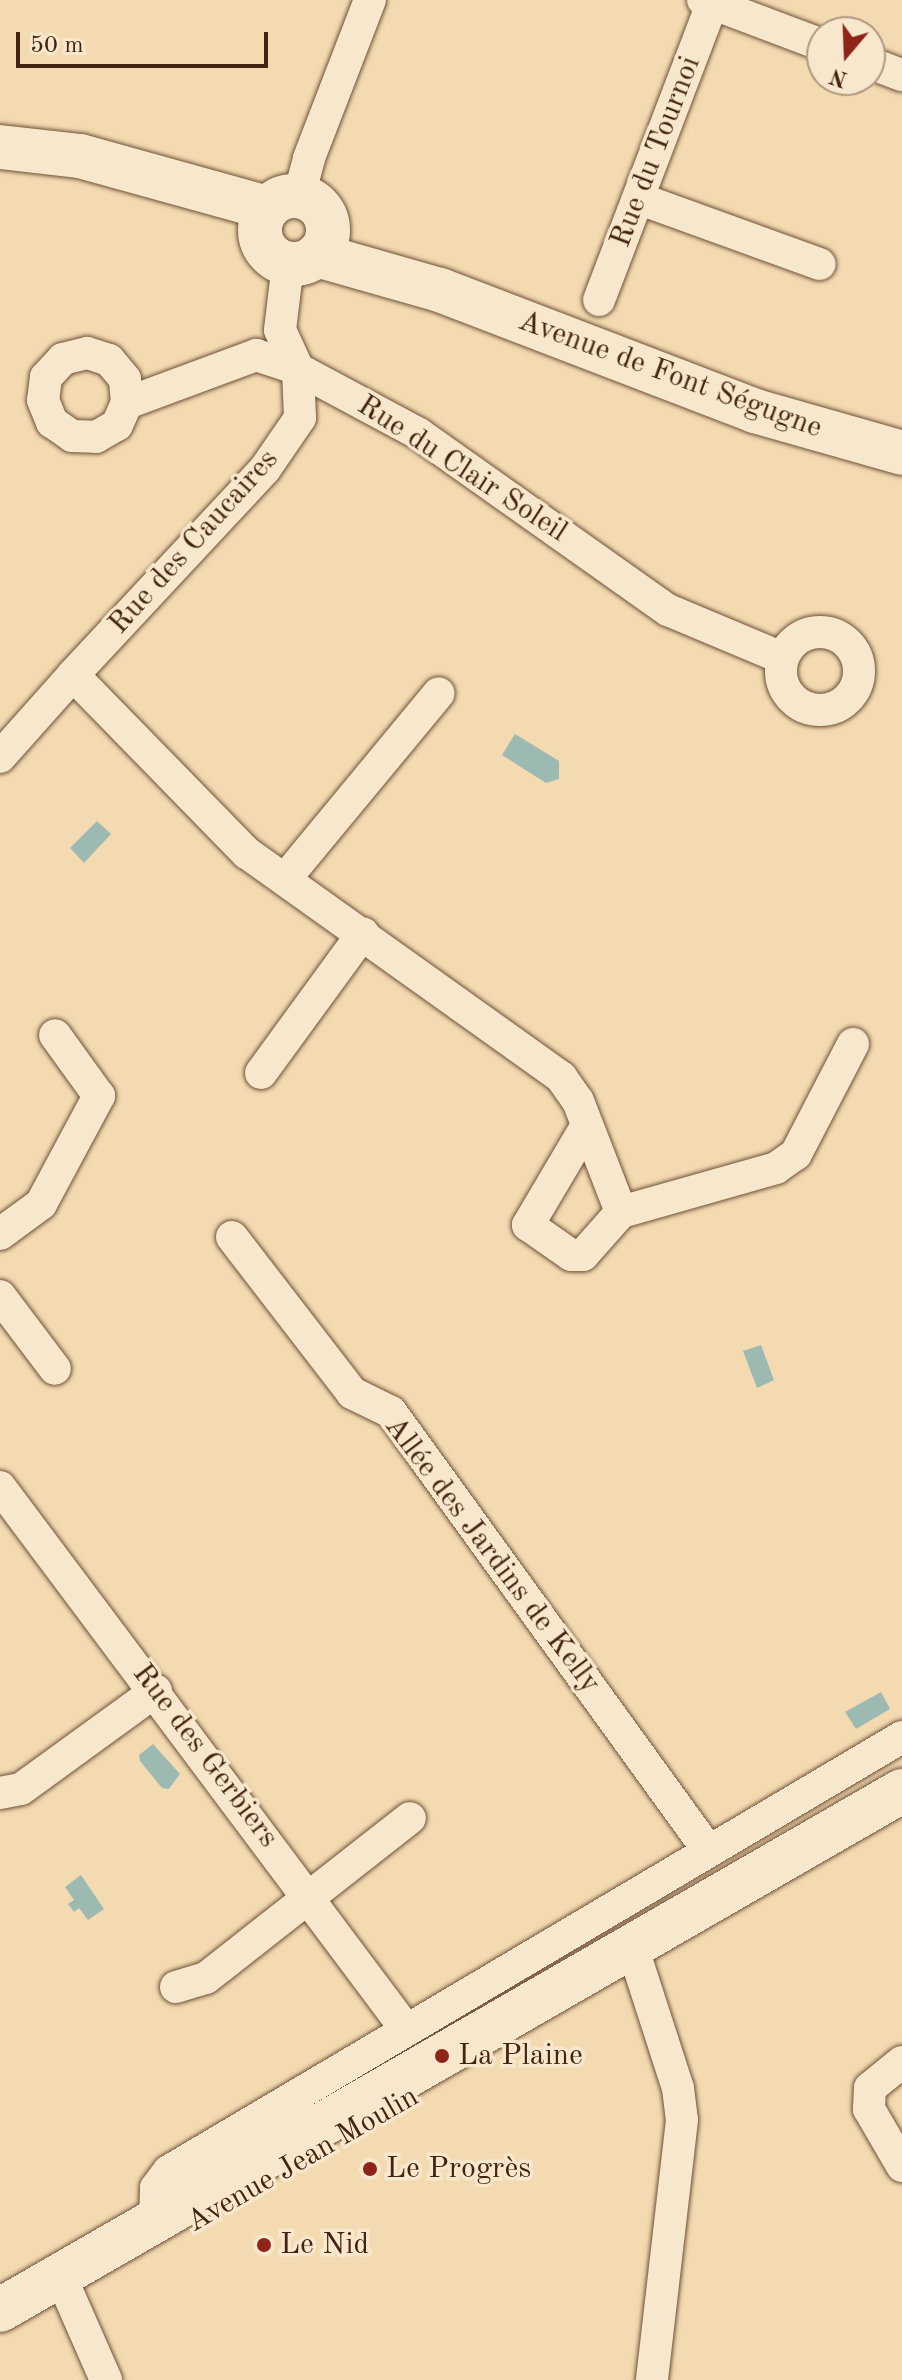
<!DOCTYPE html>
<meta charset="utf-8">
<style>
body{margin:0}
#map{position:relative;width:902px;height:2380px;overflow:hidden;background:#f3dab0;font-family:"Old Standard TT",serif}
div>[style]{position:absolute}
.water>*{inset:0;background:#9dbab2}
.roads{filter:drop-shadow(0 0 2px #6f5139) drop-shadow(0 0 2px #6f5139)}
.street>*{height:32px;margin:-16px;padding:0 16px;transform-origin:16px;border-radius:16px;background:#f7e7cc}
.street>.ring{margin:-16px;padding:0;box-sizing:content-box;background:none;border:32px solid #f7e7cc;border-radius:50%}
.secondary>*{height:44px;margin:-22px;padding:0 22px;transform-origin:22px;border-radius:22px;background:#f7e7cc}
.secondary>.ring{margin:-22px;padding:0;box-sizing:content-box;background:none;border:44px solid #f7e7cc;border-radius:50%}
.dots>*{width:22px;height:22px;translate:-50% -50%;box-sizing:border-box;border:4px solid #f7e7cc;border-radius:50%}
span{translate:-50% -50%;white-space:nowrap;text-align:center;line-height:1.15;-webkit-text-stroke:7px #f7e7cc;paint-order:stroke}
.street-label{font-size:30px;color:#432311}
.poi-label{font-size:30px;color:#432311}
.left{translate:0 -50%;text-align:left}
.north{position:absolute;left:806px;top:16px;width:80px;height:80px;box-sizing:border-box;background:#f7e7cc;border:2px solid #af9981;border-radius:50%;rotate:199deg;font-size:22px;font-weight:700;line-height:32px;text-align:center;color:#432311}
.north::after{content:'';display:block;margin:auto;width:28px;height:36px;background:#8f2418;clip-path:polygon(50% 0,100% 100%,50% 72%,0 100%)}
.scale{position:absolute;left:16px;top:32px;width:252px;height:36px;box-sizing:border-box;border:4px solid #432311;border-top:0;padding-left:10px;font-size:24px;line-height:28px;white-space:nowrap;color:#432311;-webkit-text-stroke:6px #f7e7cc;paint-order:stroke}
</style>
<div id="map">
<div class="water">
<i style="clip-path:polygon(515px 734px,559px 761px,559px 779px,546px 783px,502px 755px)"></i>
<i style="clip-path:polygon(97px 821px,111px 834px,84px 863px,70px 848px)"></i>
<i style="clip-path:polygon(761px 1345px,774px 1380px,757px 1388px,743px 1351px)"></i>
<i style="clip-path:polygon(881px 1692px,890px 1709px,856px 1729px,845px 1712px)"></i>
<i style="clip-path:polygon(153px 1744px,180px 1774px,169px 1789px,162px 1788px,140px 1761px,139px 1755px)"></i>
<i style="clip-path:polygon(81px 1875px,104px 1909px,88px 1920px,79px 1908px,74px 1912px,68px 1904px,74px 1900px,65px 1887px)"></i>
</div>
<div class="roads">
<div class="street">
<i style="left:703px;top:0;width:127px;rotate:20.7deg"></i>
<i style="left:870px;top:63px;width:34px;rotate:21deg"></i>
<i style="left:299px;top:196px;width:39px;rotate:-75deg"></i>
<i style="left:309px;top:158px;width:169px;rotate:-68.9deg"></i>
<i style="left:640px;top:199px;width:191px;rotate:19.9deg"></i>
<i style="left:288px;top:264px;width:66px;rotate:96.9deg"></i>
<i style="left:280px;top:330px;width:43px;rotate:65.2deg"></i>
<i style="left:298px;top:369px;width:49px;rotate:87.7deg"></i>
<i style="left:300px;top:418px;width:62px;rotate:124.5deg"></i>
<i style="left:265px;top:469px;width:282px;rotate:133deg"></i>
<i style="left:73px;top:675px;width:249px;rotate:45.7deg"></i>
<i style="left:247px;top:853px;width:386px;rotate:35.5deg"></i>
<i style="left:561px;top:1077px;width:29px;rotate:55deg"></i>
<i style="left:578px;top:1101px;width:119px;rotate:68.8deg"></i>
<i style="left:621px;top:1212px;width:161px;rotate:-15.8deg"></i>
<i style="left:776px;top:1168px;width:24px;rotate:-35deg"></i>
<i style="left:796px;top:1154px;width:124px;rotate:-62.6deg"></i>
<i style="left:599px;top:300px;width:317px;rotate:-69.1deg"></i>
<i style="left:127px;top:403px;width:24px;rotate:-95deg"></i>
<i style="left:125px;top:379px;width:25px;rotate:-130deg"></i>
<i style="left:109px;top:360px;width:23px;rotate:-162deg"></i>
<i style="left:87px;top:353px;width:25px;rotate:166deg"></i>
<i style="left:63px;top:359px;width:25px;rotate:133deg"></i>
<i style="left:46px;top:377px;width:23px;rotate:97deg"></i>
<i style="left:43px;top:400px;width:24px;rotate:68deg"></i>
<i style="left:52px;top:422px;width:24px;rotate:35deg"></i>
<i style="left:72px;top:436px;width:24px;rotate:2deg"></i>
<i style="left:96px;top:437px;width:24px;rotate:-30deg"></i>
<i style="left:117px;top:425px;width:24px;rotate:-66deg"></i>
<i style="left:127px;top:403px;width:138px;rotate:-20.4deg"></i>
<i style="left:256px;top:355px;width:44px;rotate:18.4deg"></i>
<i style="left:298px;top:369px;width:137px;rotate:28.2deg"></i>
<i style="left:419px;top:434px;width:305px;rotate:35.3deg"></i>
<i style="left:668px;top:610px;width:124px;rotate:22.8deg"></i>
<i class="ring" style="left:781px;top:632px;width:46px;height:46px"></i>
<i style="left:0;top:757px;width:110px;rotate:-48.3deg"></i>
<i style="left:285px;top:879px;width:241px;rotate:-50.4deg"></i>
<i style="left:261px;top:1073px;width:173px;rotate:-53.9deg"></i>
<i style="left:586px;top:1127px;width:114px;rotate:120.6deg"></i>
<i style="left:528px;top:1225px;width:52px;rotate:34.9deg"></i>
<i style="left:571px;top:1255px;width:12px"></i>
<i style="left:583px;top:1255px;width:57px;rotate:-48.5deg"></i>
<i style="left:0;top:1234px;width:51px;rotate:-36.2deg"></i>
<i style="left:41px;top:1204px;width:123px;rotate:-61.8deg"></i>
<i style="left:99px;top:1096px;width:75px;rotate:-125.8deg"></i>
<i style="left:232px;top:1237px;width:197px;rotate:52.4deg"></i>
<i style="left:352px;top:1393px;width:43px;rotate:26deg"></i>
<i style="left:391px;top:1412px;width:541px;rotate:54.11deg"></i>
<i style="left:0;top:1296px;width:91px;rotate:53deg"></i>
<i style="left:0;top:1487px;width:676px;rotate:53.18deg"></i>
<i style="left:0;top:1793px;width:21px;rotate:-11deg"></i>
<i style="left:21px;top:1789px;width:167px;rotate:-36deg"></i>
<i style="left:632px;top:1946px;width:149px;rotate:72.1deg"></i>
<i style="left:678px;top:2088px;width:32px;rotate:83deg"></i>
<i style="left:682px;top:2120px;width:262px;rotate:96.6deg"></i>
<i style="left:176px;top:1987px;width:31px;rotate:-17deg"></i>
<i style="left:206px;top:1978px;width:259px;rotate:-38.1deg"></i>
<i style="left:902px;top:2062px;width:41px;rotate:140.9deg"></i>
<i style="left:870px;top:2088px;width:21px;rotate:93deg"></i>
<i style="left:869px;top:2109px;width:66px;rotate:59.9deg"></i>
<i style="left:155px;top:2220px;width:32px;rotate:-88deg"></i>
<i style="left:156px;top:2188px;width:21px;rotate:-53deg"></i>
<i style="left:169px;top:2171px;width:852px;rotate:-30.63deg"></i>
<i style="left:60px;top:2275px;width:115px;rotate:66.3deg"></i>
</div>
<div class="secondary">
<i style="left:0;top:147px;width:81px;rotate:6.4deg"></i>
<i style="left:80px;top:156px;width:195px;rotate:15.5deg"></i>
<i class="ring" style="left:260px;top:196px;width:24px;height:24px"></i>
<i style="left:317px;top:255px;width:128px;rotate:15.9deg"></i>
<i style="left:440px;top:290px;width:337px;rotate:21deg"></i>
<i style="left:755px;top:411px;width:153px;rotate:15.9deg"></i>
<i style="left:0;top:2310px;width:1041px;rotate:-29.92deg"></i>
</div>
</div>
<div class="dots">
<i style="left:442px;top:2056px;background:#8f2418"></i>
<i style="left:370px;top:2169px;background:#8f2418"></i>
<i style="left:264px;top:2245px;background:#8f2418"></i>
</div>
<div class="street-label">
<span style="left:656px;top:152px;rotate:-69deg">Rue du Tournoi</span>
<span style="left:670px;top:375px;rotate:20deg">Avenue de Font Ségugne</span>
<span style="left:462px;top:469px;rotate:33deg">Rue du Clair Soleil</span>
<span style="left:194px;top:542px;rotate:-48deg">Rue des Caucaires</span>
<span style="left:492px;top:1555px;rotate:53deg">Allée des Jardins de Kelly</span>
<span style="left:205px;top:1756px;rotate:53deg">Rue des Gerbiers</span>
<span style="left:303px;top:2160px;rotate:-30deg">Avenue Jean Moulin</span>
</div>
<div class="poi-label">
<span class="left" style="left:458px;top:2056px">La Plaine</span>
<span class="left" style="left:386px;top:2169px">Le Progrès</span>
<span class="left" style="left:280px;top:2245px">Le Nid</span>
</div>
<div class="north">N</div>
<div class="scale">50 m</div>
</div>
